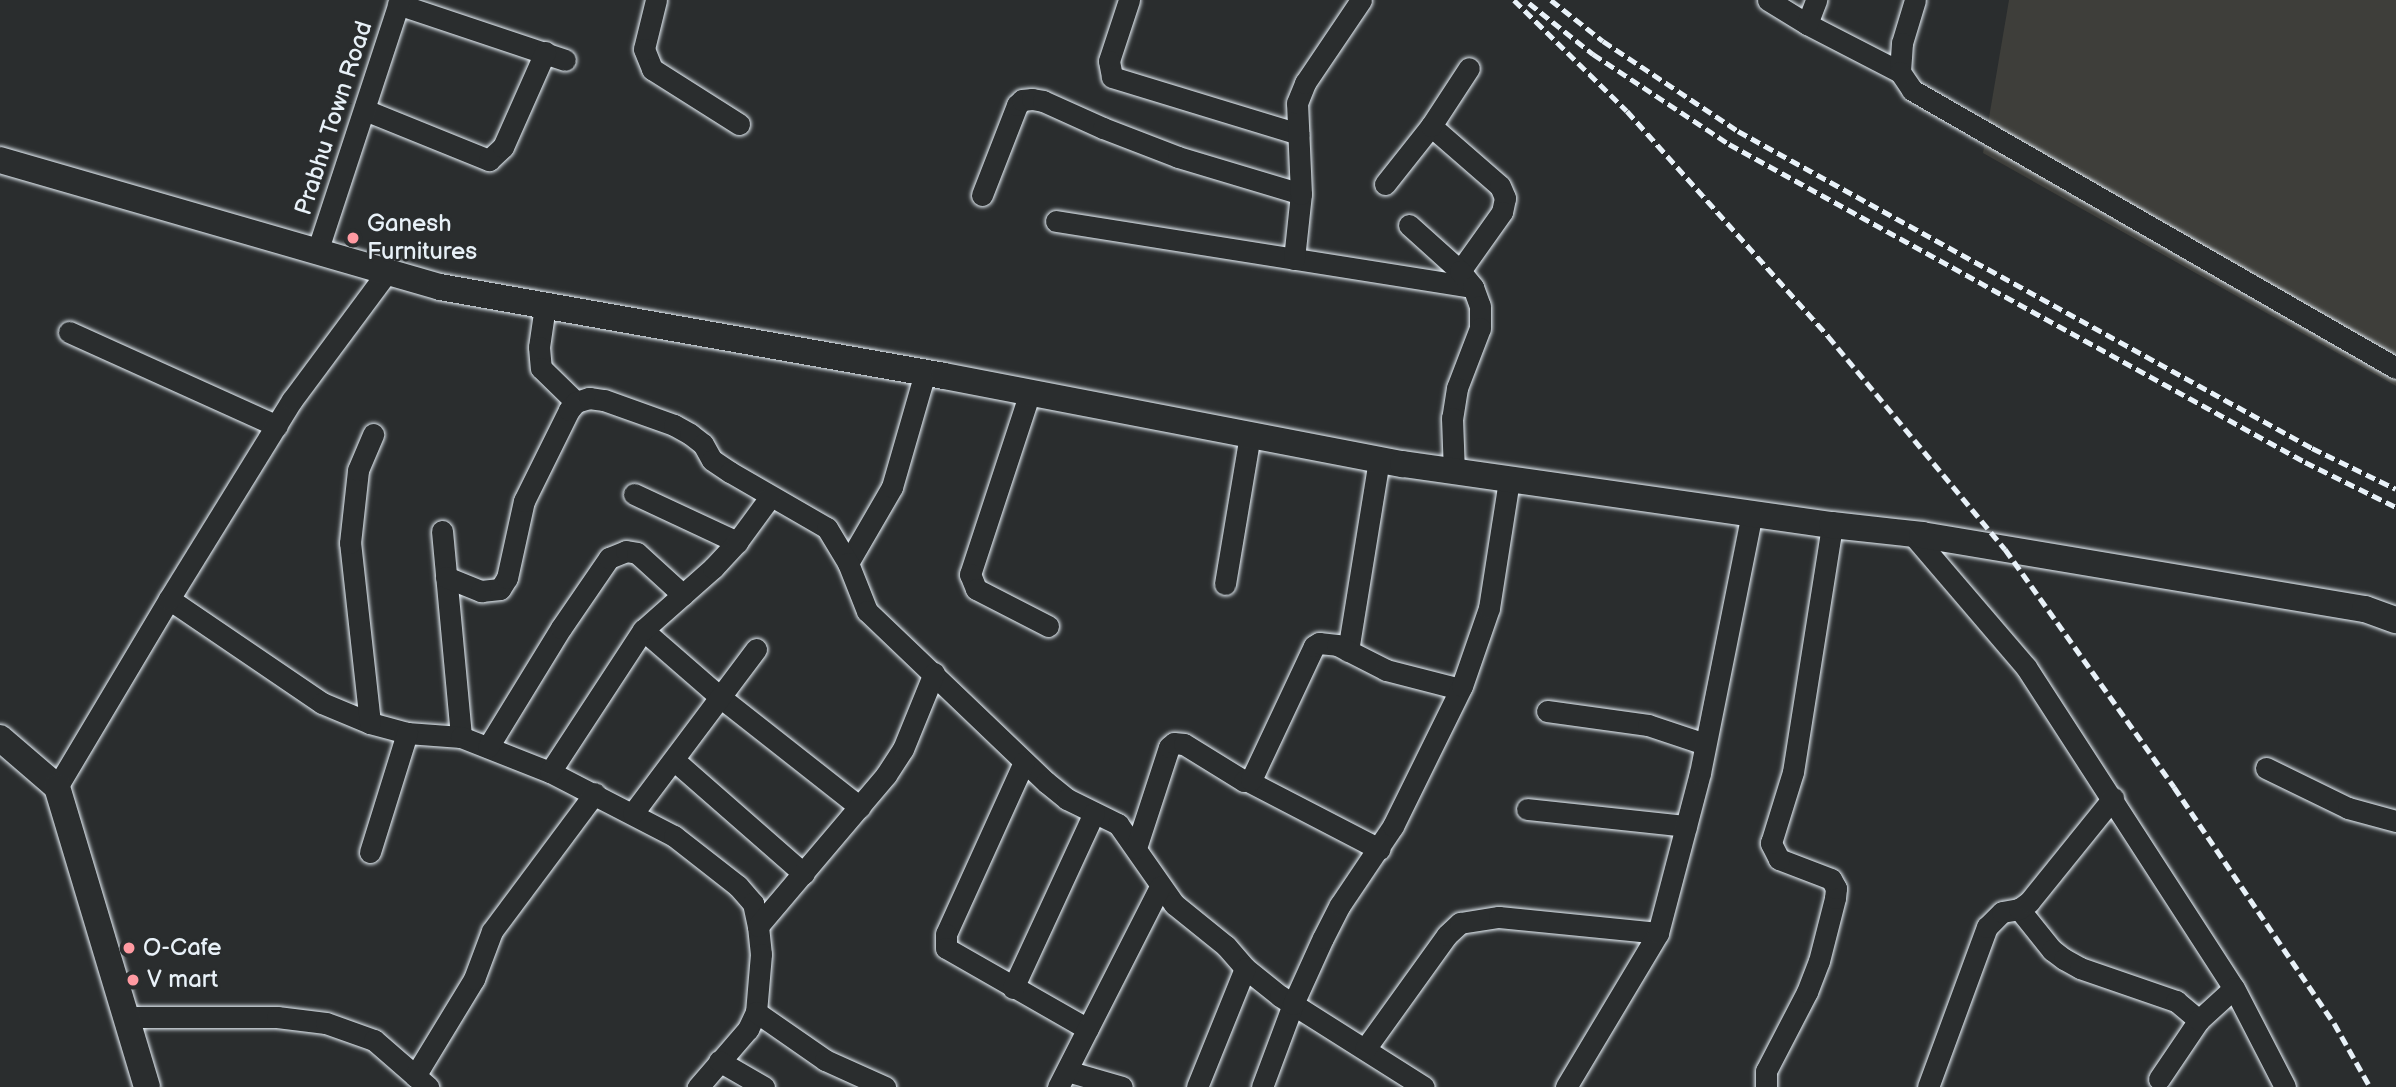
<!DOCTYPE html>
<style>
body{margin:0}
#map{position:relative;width:2396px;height:1087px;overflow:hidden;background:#2a2d2e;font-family:"Balsamiq Sans",sans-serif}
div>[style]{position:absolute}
.built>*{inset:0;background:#3e3e3a}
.roads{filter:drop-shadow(0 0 2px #e8f1f8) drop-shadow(0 0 2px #e8f1f8)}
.minor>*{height:21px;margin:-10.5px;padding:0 10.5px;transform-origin:10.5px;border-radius:10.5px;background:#2a2d2e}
.tertiary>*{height:26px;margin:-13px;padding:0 13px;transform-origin:13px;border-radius:13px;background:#2a2d2e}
.rail>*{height:5px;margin-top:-2.5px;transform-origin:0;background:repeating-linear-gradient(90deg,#e8f1f8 0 10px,transparent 0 15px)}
.dots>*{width:19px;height:19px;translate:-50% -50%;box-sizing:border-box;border:4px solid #2a2d2e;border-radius:50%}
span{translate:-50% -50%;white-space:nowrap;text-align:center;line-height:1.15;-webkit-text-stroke:5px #2a2d2e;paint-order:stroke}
.street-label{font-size:24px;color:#e8f1f8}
.poi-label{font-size:24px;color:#e8f1f8}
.left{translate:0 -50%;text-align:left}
</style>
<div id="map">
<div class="built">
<i style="clip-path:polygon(2009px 0,2396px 0,2396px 386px,1983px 153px)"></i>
</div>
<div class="roads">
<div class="minor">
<i style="left:656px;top:0;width:50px;rotate:103.8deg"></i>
<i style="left:644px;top:49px;width:22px;rotate:68deg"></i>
<i style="left:652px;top:69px;width:103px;rotate:32.3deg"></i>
<i style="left:1129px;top:0;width:64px;rotate:108.2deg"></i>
<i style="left:1109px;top:61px;width:16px;rotate:79deg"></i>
<i style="left:1112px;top:77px;width:195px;rotate:17deg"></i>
<i style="left:1768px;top:0;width:46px;rotate:31.6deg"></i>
<i style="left:1807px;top:24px;width:105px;rotate:27.3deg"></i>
<i style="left:1915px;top:0;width:45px;rotate:106.8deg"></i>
<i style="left:1902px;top:43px;width:29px;rotate:94deg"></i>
<i style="left:1900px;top:72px;width:22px;rotate:56deg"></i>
<i style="left:1912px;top:90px;width:558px;rotate:29.87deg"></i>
<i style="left:398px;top:4px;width:176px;rotate:18.5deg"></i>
<i style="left:1807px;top:24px;width:26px;rotate:-69deg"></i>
<i style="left:365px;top:110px;width:134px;rotate:22deg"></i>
<i style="left:489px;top:160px;width:19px;rotate:-43deg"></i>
<i style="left:503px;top:147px;width:104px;rotate:-66.1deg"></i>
<i style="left:1431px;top:126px;width:91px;rotate:41deg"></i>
<i style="left:1500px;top:186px;width:13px;rotate:67deg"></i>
<i style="left:1505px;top:198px;width:14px;rotate:102deg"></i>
<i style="left:1502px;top:212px;width:72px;rotate:125.4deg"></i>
<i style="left:1385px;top:184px;width:74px;rotate:-51.6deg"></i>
<i style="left:1431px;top:126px;width:69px;rotate:-56.8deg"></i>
<i style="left:982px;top:195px;width:97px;rotate:-68.7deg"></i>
<i style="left:1017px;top:105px;width:7px;rotate:-45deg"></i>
<i style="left:1022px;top:100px;width:10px;rotate:-6deg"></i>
<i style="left:1032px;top:99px;width:11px;rotate:10deg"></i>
<i style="left:1043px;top:101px;width:66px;rotate:24.2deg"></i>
<i style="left:1103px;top:128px;width:80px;rotate:21.1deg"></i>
<i style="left:1178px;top:157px;width:128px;rotate:16.7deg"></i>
<i style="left:1056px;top:221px;width:422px;rotate:9deg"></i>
<i style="left:1409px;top:225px;width:69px;rotate:42deg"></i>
<i style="left:1460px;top:271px;width:21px;rotate:51deg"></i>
<i style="left:1473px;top:287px;width:20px;rotate:70deg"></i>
<i style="left:1480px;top:306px;width:22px;rotate:90deg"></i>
<i style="left:1480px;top:328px;width:64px;rotate:111deg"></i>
<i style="left:1457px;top:388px;width:30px;rotate:99deg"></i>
<i style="left:1452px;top:418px;width:54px;rotate:87.9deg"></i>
<i style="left:317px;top:252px;width:265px;rotate:-71.8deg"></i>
<i style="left:1294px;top:259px;width:65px;rotate:-83.9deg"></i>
<i style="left:1301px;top:194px;width:91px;rotate:-92.5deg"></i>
<i style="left:1297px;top:103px;width:22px;rotate:-68deg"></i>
<i style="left:1305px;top:83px;width:100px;rotate:-56deg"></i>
<i style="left:545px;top:306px;width:41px;rotate:98.3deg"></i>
<i style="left:539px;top:347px;width:21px;rotate:85deg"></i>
<i style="left:541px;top:368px;width:49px;rotate:44.2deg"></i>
<i style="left:69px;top:332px;width:228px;rotate:24.3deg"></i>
<i style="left:1030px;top:392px;width:192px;rotate:108.2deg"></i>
<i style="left:970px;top:574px;width:16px;rotate:68deg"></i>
<i style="left:976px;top:589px;width:81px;rotate:27.2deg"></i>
<i style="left:634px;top:494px;width:114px;rotate:25deg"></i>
<i style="left:442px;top:531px;width:207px;rotate:84.7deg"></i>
<i style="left:1912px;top:534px;width:175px;rotate:49.4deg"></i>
<i style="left:2026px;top:667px;width:382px;rotate:57.1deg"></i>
<i style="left:2234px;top:988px;width:111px;rotate:62.7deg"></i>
<i style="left:848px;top:563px;width:88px;rotate:-59.9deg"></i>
<i style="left:892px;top:487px;width:119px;rotate:-73.9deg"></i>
<i style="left:446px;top:577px;width:38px;rotate:22deg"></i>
<i style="left:481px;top:591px;width:19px;rotate:-6deg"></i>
<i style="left:500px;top:589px;width:13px;rotate:-58deg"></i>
<i style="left:507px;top:578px;width:79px;rotate:-77.6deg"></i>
<i style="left:524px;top:501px;width:102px;rotate:-63.7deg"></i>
<i style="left:569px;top:410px;width:11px;rotate:-49deg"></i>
<i style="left:576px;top:402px;width:14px;rotate:-17deg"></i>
<i style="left:589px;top:398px;width:15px;rotate:8deg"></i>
<i style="left:604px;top:400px;width:74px;rotate:19.7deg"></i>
<i style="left:674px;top:425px;width:18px;rotate:29deg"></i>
<i style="left:690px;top:434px;width:16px;rotate:38deg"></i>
<i style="left:703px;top:444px;width:18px;rotate:61deg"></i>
<i style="left:712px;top:460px;width:22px;rotate:34deg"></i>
<i style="left:730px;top:472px;width:112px;rotate:30deg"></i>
<i style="left:827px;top:528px;width:41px;rotate:59deg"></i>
<i style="left:848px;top:563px;width:52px;rotate:68.4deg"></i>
<i style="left:867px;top:611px;width:248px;rotate:43.7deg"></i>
<i style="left:1046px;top:782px;width:27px;rotate:39deg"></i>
<i style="left:1067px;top:799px;width:57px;rotate:26.1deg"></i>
<i style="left:1118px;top:824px;width:98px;rotate:55deg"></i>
<i style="left:1174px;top:904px;width:67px;rotate:38.9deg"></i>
<i style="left:1226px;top:946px;width:29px;rotate:49deg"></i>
<i style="left:1245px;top:968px;width:45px;rotate:38.7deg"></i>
<i style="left:1280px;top:996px;width:170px;rotate:32.3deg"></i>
<i style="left:1225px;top:584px;width:152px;rotate:-80.5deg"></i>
<i style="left:169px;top:599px;width:185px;rotate:34.2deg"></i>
<i style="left:322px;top:703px;width:52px;rotate:22.6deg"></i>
<i style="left:370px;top:723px;width:38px;rotate:15deg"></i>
<i style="left:407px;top:733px;width:54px;rotate:4.2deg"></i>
<i style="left:461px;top:737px;width:96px;rotate:21.5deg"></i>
<i style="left:550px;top:772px;width:140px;rotate:27.3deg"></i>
<i style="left:674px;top:836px;width:81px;rotate:38deg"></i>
<i style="left:738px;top:886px;width:23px;rotate:49deg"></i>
<i style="left:753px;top:903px;width:24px;rotate:78deg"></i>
<i style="left:758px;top:926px;width:28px;rotate:84deg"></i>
<i style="left:761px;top:954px;width:58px;rotate:94.9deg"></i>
<i style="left:756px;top:1012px;width:19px;rotate:115deg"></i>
<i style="left:748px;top:1029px;width:77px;rotate:130.8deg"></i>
<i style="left:643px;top:630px;width:102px;rotate:41deg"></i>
<i style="left:720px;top:697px;width:178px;rotate:38.2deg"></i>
<i style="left:1348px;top:651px;width:194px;rotate:-80.8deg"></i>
<i style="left:1547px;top:711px;width:102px;rotate:7.9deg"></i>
<i style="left:1648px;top:725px;width:60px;rotate:18.4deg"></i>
<i style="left:370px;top:723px;width:181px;rotate:-96.3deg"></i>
<i style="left:350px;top:543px;width:73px;rotate:-83.7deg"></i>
<i style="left:358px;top:470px;width:39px;rotate:-67deg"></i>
<i style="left:488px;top:747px;width:140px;rotate:-58.5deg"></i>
<i style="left:561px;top:628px;width:85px;rotate:-55.6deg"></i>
<i style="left:609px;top:558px;width:18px;rotate:-22deg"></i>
<i style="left:626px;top:551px;width:11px;rotate:10deg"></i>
<i style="left:637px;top:553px;width:62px;rotate:42.4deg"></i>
<i style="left:675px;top:761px;width:171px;rotate:41.2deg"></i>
<i style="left:1024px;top:762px;width:189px;rotate:114.4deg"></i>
<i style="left:946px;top:934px;width:14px;rotate:90deg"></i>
<i style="left:946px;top:948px;width:163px;rotate:29.7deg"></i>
<i style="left:2266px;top:768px;width:91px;rotate:26deg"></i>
<i style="left:2348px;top:808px;width:50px;rotate:15.2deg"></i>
<i style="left:550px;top:772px;width:170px;rotate:-56.8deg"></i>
<i style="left:643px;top:630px;width:94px;rotate:-41.5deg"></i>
<i style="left:713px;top:568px;width:35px;rotate:-47deg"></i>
<i style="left:737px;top:542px;width:56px;rotate:-53.7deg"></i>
<i style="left:1248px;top:781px;width:148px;rotate:27.4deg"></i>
<i style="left:57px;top:787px;width:219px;rotate:-59.2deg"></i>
<i style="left:169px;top:599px;width:234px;rotate:-58.3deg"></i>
<i style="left:292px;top:400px;width:159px;rotate:-53.4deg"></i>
<i style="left:1527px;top:809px;width:160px;rotate:6.1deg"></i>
<i style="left:633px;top:813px;width:205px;rotate:-53.1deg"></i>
<i style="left:1136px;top:848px;width:106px;rotate:-71.9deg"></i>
<i style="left:1169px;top:747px;width:6px;rotate:-39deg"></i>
<i style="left:1174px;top:743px;width:10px;rotate:6deg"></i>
<i style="left:1184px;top:744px;width:70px;rotate:31.7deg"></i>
<i style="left:1244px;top:781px;width:7px;rotate:-8deg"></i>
<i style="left:1251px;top:780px;width:148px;rotate:-64.8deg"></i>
<i style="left:1314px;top:646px;width:6px;rotate:-31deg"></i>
<i style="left:1319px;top:643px;width:18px;rotate:6deg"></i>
<i style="left:1337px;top:645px;width:55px;rotate:27deg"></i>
<i style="left:1386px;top:670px;width:76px;rotate:14.4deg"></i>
<i style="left:370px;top:852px;width:125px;rotate:-72.7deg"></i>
<i style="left:2019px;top:909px;width:53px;rotate:51.2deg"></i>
<i style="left:2052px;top:950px;width:15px;rotate:37deg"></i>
<i style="left:2064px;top:959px;width:18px;rotate:29deg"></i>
<i style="left:2080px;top:968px;width:102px;rotate:19deg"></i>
<i style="left:2176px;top:1001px;width:30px;rotate:40deg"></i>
<i style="left:758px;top:926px;width:198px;rotate:-49.7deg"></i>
<i style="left:886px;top:775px;width:31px;rotate:-57deg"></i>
<i style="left:903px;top:749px;width:82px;rotate:-67.8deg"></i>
<i style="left:1013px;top:988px;width:193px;rotate:-65.2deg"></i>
<i style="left:756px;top:1012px;width:84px;rotate:34.8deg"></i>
<i style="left:825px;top:1060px;width:66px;rotate:24.2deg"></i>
<i style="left:126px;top:1017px;width:151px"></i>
<i style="left:277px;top:1017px;width:49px;rotate:7deg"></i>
<i style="left:326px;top:1023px;width:51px;rotate:19.5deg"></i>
<i style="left:374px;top:1040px;width:72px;rotate:41deg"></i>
<i style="left:1365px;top:1049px;width:140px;rotate:-54.3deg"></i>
<i style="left:1447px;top:935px;width:18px;rotate:-43deg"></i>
<i style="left:1460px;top:923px;width:39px;rotate:-9deg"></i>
<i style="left:1499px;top:917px;width:160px;rotate:5.7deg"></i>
<i style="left:719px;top:1061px;width:52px;rotate:30deg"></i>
<i style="left:1067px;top:1071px;width:57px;rotate:16.2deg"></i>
<i style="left:415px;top:1076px;width:114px;rotate:-58.7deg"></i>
<i style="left:474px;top:979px;width:51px;rotate:-69.4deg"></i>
<i style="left:492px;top:931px;width:172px;rotate:-53.3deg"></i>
<i style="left:2159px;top:1079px;width:71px;rotate:-55.9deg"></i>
<i style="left:2199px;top:1020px;width:47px;rotate:-42.4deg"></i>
<i style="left:1058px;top:1087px;width:225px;rotate:-63deg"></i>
<i style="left:1197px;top:1087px;width:128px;rotate:-68deg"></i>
<i style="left:1262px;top:1087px;width:89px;rotate:-69.5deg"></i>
<i style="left:1293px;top:1004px;width:72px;rotate:-65.6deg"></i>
<i style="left:1323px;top:938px;width:37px;rotate:-63deg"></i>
<i style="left:1340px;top:905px;width:95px;rotate:-56.1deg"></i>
<i style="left:1393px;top:826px;width:156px;rotate:-63.8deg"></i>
<i style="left:1462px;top:686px;width:83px;rotate:-70.9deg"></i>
<i style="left:1489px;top:608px;width:130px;rotate:-81.1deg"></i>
<i style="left:1566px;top:1087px;width:179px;rotate:-59.1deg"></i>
<i style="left:1658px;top:933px;width:165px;rotate:-75.3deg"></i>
<i style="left:1700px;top:773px;width:266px;rotate:-78.7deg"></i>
<i style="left:1766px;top:1087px;width:16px;rotate:-90deg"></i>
<i style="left:1766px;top:1071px;width:89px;rotate:-62.6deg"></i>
<i style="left:1807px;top:992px;width:33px;rotate:-69deg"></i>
<i style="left:1819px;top:961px;width:65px;rotate:-75.7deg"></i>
<i style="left:1835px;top:898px;width:10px;rotate:-84deg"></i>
<i style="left:1836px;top:888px;width:10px;rotate:-119deg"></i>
<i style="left:1831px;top:879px;width:56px;rotate:-159deg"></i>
<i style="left:1779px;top:859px;width:18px;rotate:-117deg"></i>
<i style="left:1771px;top:843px;width:74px;rotate:-72.8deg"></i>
<i style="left:1793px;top:772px;width:250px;rotate:-81deg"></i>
<i style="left:1928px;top:1087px;width:171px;rotate:-69.8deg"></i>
<i style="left:1987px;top:927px;width:21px;rotate:-45deg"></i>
<i style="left:2002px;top:912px;width:17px;rotate:-10deg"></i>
<i style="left:2019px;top:909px;width:12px;rotate:-35deg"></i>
<i style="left:2029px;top:902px;width:134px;rotate:-51.1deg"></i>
</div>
<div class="tertiary">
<i style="left:0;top:160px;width:458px;rotate:16.1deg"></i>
<i style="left:440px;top:287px;width:512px;rotate:10.01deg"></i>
<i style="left:944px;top:376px;width:467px;rotate:10.9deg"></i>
<i style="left:1403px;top:464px;width:433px;rotate:8.1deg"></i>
<i style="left:1832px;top:525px;width:91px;rotate:6.3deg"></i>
<i style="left:1922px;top:535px;width:449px;rotate:9.5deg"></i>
<i style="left:2365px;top:609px;width:33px;rotate:20deg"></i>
<i style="left:0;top:738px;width:75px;rotate:40.7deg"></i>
<i style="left:57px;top:787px;width:313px;rotate:73.3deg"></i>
</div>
</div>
<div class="rail">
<i style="left:1514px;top:0;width:158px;rotate:44.5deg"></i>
<i style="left:1627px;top:111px;width:302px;rotate:48.2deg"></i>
<i style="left:1828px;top:336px;width:277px;rotate:50.3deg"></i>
<i style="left:2005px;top:549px;width:292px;rotate:54.6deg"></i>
<i style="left:2174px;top:787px;width:285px;rotate:55.9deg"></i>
<i style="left:2334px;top:1023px;width:73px;rotate:60.6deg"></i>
<i style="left:1551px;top:0;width:66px;rotate:38.3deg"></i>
<i style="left:1603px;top:41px;width:162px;rotate:33.7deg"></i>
<i style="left:1738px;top:131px;width:656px;rotate:28.91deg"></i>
<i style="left:2312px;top:448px;width:93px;rotate:26deg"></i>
<i style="left:1529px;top:3px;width:82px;rotate:38.6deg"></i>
<i style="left:1593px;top:54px;width:163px;rotate:33.5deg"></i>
<i style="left:1729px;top:144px;width:658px;rotate:28.9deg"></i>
<i style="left:2305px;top:462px;width:102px;rotate:26.3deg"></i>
</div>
<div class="dots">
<i style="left:353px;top:238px;background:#ff9aa2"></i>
<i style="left:129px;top:948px;background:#ff9aa2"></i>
<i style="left:133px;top:980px;background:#ff9aa2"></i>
</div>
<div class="street-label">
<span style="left:334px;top:118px;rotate:-72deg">Prabhu Town Road</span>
</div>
<div class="poi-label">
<span class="left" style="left:367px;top:238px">Ganesh<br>Furnitures</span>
<span class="left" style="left:143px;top:948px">O-Cafe</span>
<span class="left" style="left:147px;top:980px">V mart</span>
</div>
</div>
